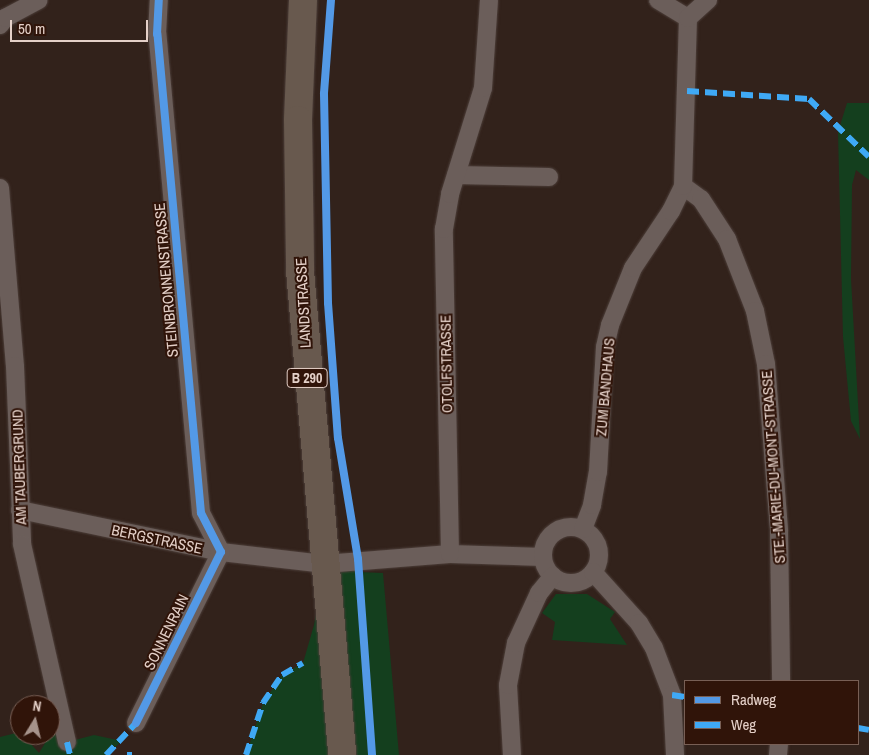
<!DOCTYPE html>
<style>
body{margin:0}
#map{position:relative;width:869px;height:755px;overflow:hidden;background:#32221b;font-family:"Archivo Narrow",sans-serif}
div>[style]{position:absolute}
.green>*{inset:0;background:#143f1e}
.roads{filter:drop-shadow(0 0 1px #4d3f3a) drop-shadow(0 0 1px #4d3f3a)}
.street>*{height:18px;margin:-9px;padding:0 9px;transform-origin:9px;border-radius:9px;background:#6b5e5a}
.street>.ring{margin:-9px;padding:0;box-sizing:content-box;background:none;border:18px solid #6b5e5a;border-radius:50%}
.primary>*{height:28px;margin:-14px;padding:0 14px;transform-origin:14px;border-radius:14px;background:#68594e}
.quiet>*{height:6px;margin-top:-3px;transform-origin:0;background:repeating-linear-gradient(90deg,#3fa9f5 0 12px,transparent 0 18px)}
.cycleway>*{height:8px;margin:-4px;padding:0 4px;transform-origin:4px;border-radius:4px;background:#5399e6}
span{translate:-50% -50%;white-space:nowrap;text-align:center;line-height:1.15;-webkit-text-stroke:4px #301409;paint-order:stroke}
.shield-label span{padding:1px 4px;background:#301409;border:1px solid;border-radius:4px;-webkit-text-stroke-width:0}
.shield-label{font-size:14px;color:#e4d0c8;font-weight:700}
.street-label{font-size:15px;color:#e4d0c8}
.legend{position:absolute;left:684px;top:680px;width:175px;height:65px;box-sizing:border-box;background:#301409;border:1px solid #785f55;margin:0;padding:6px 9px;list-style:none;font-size:15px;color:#e4d0c8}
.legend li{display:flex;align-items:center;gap:10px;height:25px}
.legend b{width:25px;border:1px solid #785f55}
.north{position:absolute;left:10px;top:695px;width:50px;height:50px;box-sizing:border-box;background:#301409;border:1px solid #785f55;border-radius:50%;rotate:9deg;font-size:14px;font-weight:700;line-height:20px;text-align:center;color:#e4d0c8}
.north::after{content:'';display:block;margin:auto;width:18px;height:22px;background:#a6938b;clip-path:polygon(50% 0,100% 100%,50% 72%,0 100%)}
.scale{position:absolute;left:10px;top:20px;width:138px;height:22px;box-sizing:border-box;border:2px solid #e4d0c8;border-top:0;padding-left:6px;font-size:15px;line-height:18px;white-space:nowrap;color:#e4d0c8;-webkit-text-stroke:4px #301409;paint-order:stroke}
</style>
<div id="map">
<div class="green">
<i style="clip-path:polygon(847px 103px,869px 103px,869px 180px,856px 170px,852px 185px,851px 279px,860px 439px,851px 421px,843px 337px,838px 132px)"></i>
<i style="clip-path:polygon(358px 559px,359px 572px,383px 573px,399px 755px,246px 755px,263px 703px,282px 675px,303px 663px,314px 625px,325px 564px)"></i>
<i style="clip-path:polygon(556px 594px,587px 594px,615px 612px,610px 619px,627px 645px,552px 640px,555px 622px,542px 613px)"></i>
<i style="clip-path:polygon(53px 730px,67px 742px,94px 735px,122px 741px,106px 755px,0 755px,0 737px,20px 732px,39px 753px)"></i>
</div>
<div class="roads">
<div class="street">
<i style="left:658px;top:0;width:35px;rotate:31deg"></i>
<i style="left:0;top:25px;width:9px;rotate:-54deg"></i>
<i style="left:5px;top:18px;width:38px;rotate:-28deg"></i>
<i style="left:456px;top:175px;width:93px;rotate:1.2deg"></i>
<i style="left:683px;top:186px;width:22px;rotate:36deg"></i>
<i style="left:701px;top:199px;width:48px;rotate:57deg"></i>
<i style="left:727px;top:239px;width:77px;rotate:68.7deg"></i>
<i style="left:755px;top:311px;width:54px;rotate:78.3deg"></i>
<i style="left:766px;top:364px;width:168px;rotate:85.5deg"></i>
<i style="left:779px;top:531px;width:150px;rotate:89.2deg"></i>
<i style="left:0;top:188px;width:179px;rotate:85.2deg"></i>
<i style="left:15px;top:366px;width:178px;rotate:87.7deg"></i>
<i style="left:22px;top:544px;width:203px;rotate:77.2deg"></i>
<i style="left:20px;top:510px;width:205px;rotate:11.8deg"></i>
<i style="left:221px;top:552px;width:105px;rotate:6.6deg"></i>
<i style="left:325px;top:564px;width:125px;rotate:-4.6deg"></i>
<i style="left:450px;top:554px;width:93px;rotate:1.8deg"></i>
<i class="ring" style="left:543px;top:527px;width:38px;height:38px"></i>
<i style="left:583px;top:529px;width:26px;rotate:-69deg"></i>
<i style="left:592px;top:505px;width:34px;rotate:-80deg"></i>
<i style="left:598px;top:472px;width:125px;rotate:-86.8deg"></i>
<i style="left:605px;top:347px;width:23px;rotate:-77deg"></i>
<i style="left:610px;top:325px;width:61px;rotate:-68deg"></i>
<i style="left:633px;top:268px;width:69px;rotate:-56.3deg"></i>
<i style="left:671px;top:211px;width:28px;rotate:-64deg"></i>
<i style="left:683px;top:186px;width:168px;rotate:-88.3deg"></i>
<i style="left:688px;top:18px;width:27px;rotate:-42deg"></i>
<i style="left:450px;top:554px;width:325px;rotate:-91.1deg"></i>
<i style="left:444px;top:229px;width:36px;rotate:-80deg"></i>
<i style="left:450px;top:194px;width:111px;rotate:-72.7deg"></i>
<i style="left:483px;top:88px;width:88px;rotate:-86.1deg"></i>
<i style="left:593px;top:572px;width:69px;rotate:48deg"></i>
<i style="left:639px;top:623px;width:29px;rotate:59deg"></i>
<i style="left:654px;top:648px;width:50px;rotate:69deg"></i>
<i style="left:672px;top:695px;width:60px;rotate:87.1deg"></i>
<i style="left:136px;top:723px;width:191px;rotate:-63.6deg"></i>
<i style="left:221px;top:552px;width:44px;rotate:-117.1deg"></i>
<i style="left:201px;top:513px;width:481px;rotate:-95.2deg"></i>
<i style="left:157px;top:34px;width:34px;rotate:-87deg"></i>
<i style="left:512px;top:755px;width:70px;rotate:-93.3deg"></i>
<i style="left:508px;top:685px;width:43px;rotate:-79.2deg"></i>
<i style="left:516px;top:643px;width:55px;rotate:-65.3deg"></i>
<i style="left:539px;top:593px;width:22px;rotate:-51deg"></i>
<i style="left:778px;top:755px;width:11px;rotate:-85deg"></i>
</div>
<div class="primary">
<i style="left:303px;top:0;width:120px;rotate:92.4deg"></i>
<i style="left:298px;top:120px;width:151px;rotate:89.2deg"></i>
<i style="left:300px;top:271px;width:486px;rotate:85deg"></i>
</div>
</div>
<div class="quiet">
<i style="left:687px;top:91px;width:122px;rotate:3.8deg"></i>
<i style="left:809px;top:99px;width:83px;rotate:44deg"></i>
<i style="left:672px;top:695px;width:13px;rotate:9deg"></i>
<i style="left:858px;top:728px;width:11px;rotate:10deg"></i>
<i style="left:67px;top:742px;width:13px;rotate:77deg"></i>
<i style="left:106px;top:755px;width:44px;rotate:-46.8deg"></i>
<i style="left:127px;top:755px;width:5px"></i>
<i style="left:246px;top:755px;width:55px;rotate:-71.9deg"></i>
<i style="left:263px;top:703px;width:34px;rotate:-56deg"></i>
<i style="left:282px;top:675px;width:24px;rotate:-30deg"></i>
</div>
<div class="cycleway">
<i style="left:331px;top:0;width:94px;rotate:94.3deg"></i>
<i style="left:324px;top:94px;width:209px;rotate:88.9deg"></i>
<i style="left:328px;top:303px;width:135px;rotate:85.8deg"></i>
<i style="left:338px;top:438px;width:123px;rotate:80.6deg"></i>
<i style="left:358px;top:559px;width:196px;rotate:85.9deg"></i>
<i style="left:136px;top:723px;width:191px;rotate:-63.6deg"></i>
<i style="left:221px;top:552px;width:44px;rotate:-117.1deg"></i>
<i style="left:201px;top:513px;width:481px;rotate:-95.2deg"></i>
<i style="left:157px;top:34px;width:34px;rotate:-87deg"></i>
</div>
<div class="shield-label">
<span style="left:307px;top:378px">B 290</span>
</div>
<div class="street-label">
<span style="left:166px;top:280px;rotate:-95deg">STEINBRONNENSTRASSE</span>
<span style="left:303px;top:303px;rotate:-93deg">LANDSTRASSE</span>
<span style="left:446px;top:364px;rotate:-91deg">OTOLFSTRASSE</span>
<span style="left:605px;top:387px;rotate:-85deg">ZUM BANDHAUS</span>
<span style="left:19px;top:467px;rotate:-92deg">AM TAUBERGRUND</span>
<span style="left:773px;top:467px;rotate:-94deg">STE.-MARIE-DU-MONT-STRASSE</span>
<span style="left:157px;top:539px;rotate:12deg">BERGSTRASSE</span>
<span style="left:166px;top:632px;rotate:-64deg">SONNENRAIN</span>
</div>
<ul class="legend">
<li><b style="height:6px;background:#5399e6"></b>Radweg</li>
<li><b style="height:6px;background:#3fa9f5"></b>Weg</li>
</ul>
<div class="north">N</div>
<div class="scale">50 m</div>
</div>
